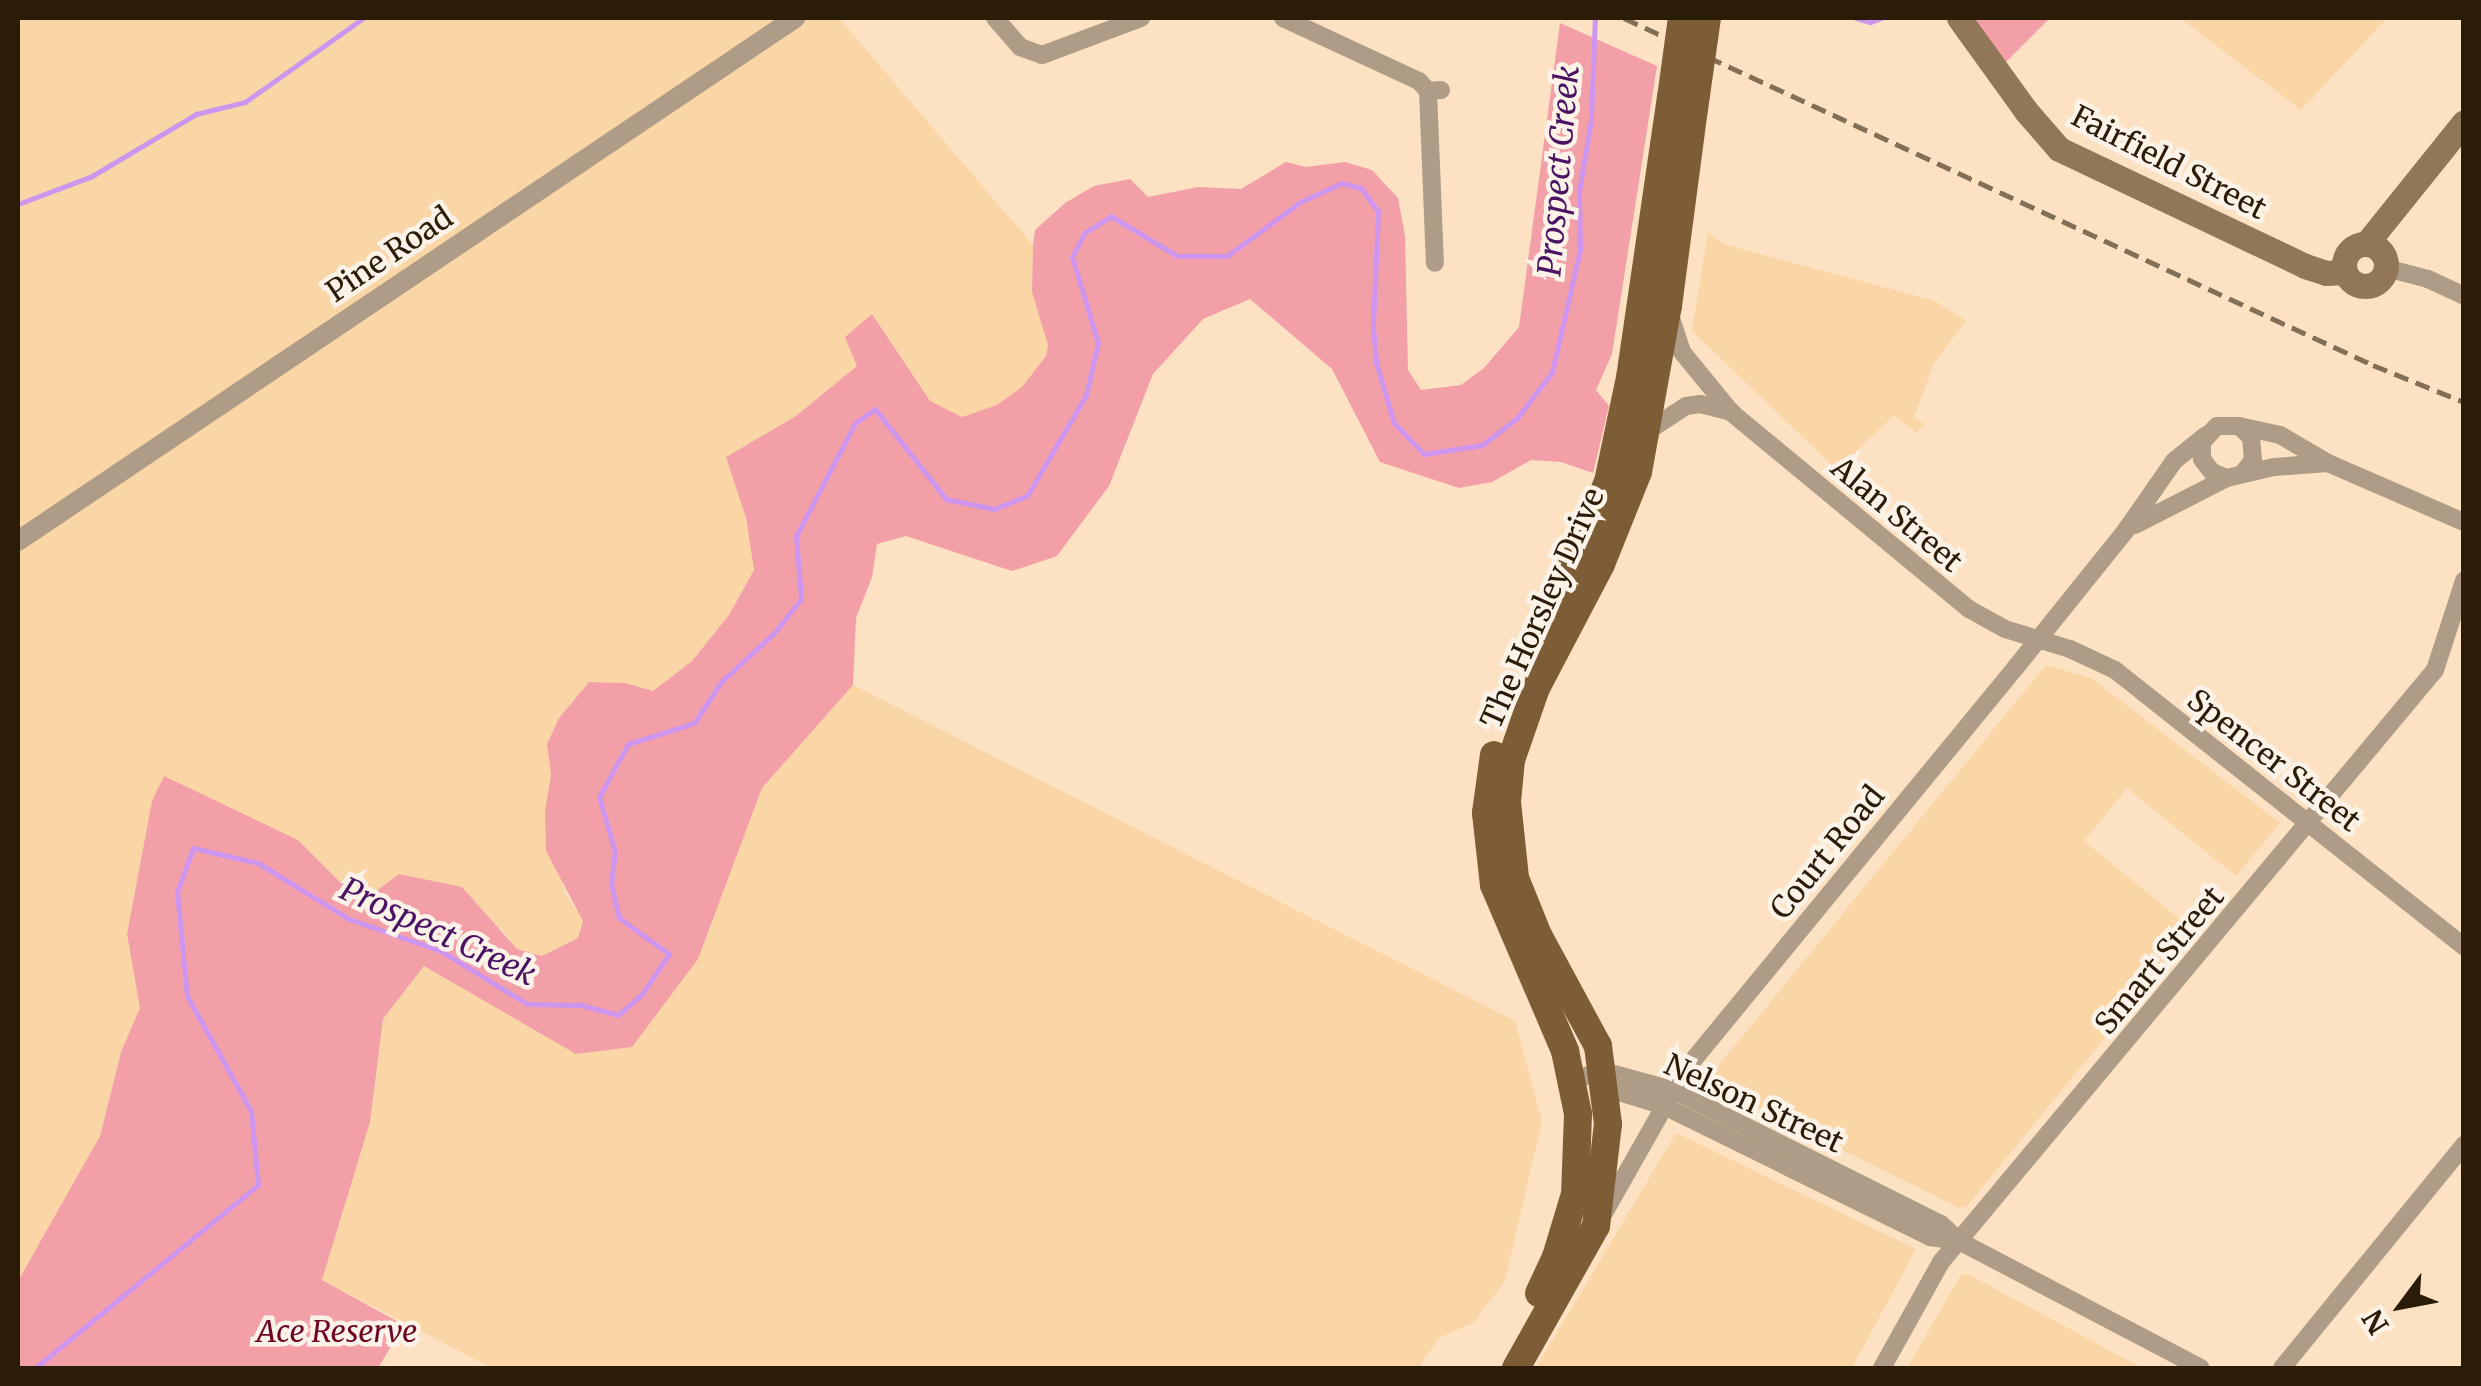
<!DOCTYPE html>
<style>
body{margin:0}
#map{position:relative;width:2481px;height:1386px;overflow:hidden;background:#fce2c3;font-family:Merriweather,serif}
div>[style]{position:absolute}
.built>*{inset:0;background:#fad5a6}
.green>*{inset:0;background:#f39fa8}
.stream>*{height:5px;margin:-2.5px;padding:0 2.5px;transform-origin:2.5px;border-radius:2.5px;background:#ce95ef}
.minor>*{height:18px;margin:-9px;padding:0 9px;transform-origin:9px;border-radius:9px;background:#ae9c86}
.tertiary>*{height:20px;margin:-10px;padding:0 10px;transform-origin:10px;border-radius:10px;background:#ae9c86}
.secondary>*{height:25px;margin:-12.5px;padding:0 12.5px;transform-origin:12.5px;border-radius:12.5px;background:#917757}
.secondary>.ring{margin:-12.5px;padding:0;box-sizing:content-box;background:none;border:25px solid #917757;border-radius:50%}
.primary>*{height:28px;margin:-14px;padding:0 14px;transform-origin:14px;border-radius:14px;background:#7c5d35}
.rail>*{height:5px;margin-top:-2.5px;transform-origin:0;background:repeating-linear-gradient(90deg,#826f56 0 15px,transparent 0 23px)}
.primary-bridge>*{height:28px;margin:-14px;padding:0 14px;transform-origin:14px;border-radius:14px;background:#7c5d35}
span{translate:-50% -50%;white-space:nowrap;text-align:center;line-height:1.15;-webkit-text-stroke:9px #fbf2e8;paint-order:stroke}
.street-label{font-size:30px;color:#2b1c07}
.park-label{font-size:30px;color:#6e0526;font-style:italic}
.water-label{font-size:32px;color:#4a1363;font-style:italic}
.frame{position:absolute;inset:0;border:20px solid #2b1c07;pointer-events:none}
.north{position:absolute;left:2351px;top:1256px;width:100px;height:100px;-webkit-text-stroke:8px #fbf2e8;paint-order:stroke;rotate:238deg;font-size:28px;font-weight:700;line-height:40px;text-align:center;color:#2b1c07}
.north::after{content:'';display:block;margin:auto;width:35px;height:45px;background:#2b1c07;clip-path:polygon(50% 0,100% 100%,50% 72%,0 100%)}
</style>
<div id="map">
<div class="built">
<i style="clip-path:polygon(18px 18px,839px 18px,1033px 245px,1032px 292px,1048px 345px,1047px 356px,1022px 387px,997px 405px,962px 417px,930px 402px,873px 315px,857px 366px,796px 416px,726px 457px,746px 518px,754px 570px,729px 615px,692px 661px,653px 691px,625px 683px,589px 682px,559px 718px,547px 743px,551px 775px,545px 811px,565px 893px,584px 921px,578px 938px,542px 956px,517px 949px,501px 928px,371px 895px,339px 881px,298px 840px,152px 801px,127px 934px,140px 1008px,121px 1052px,100px 1136px,18px 1281px)"></i>
<i style="clip-path:polygon(2180px 18px,2387px 18px,2301px 110px)"></i>
<i style="clip-path:polygon(1708px 232px,1723px 244px,1935px 301px,1966px 321px,1934px 363px,1914px 417px,1924px 424px,1916px 433px,1894px 415px,1837px 470px,1692px 331px)"></i>
<i style="clip-path:polygon(2046px 665px,2091px 678px,2280px 823px,2236px 876px,2127px 788px,2084px 841px,2193px 930px,1967px 1206px,1959px 1208px,1712px 1085px,1710px 1076px)"></i>
<i style="clip-path:polygon(853px 685px,1515px 1021px,1542px 1121px,1505px 1281px,1473px 1323px,1440px 1337px,1418px 1368px,492px 1368px,322px 1280px,370px 1122px,383px 1019px,425px 965px,576px 1054px,698px 959px,762px 788px)"></i>
<i style="clip-path:polygon(1676px 1133px,1916px 1249px,1852px 1368px,1536px 1368px)"></i>
<i style="clip-path:polygon(1968px 1274px,2142px 1368px,1907px 1368px,1960px 1276px)"></i>
</div>
<div class="green">
<i style="clip-path:polygon(1967px 18px,2050px 18px,2001px 67px)"></i>
<i style="clip-path:polygon(1560px 23px,1657px 66px,1612px 354px,1596px 390px,1609px 406px,1593px 473px,1561px 462px,1531px 460px,1492px 482px,1459px 488px,1380px 462px,1332px 369px,1250px 299px,1203px 319px,1153px 374px,1109px 486px,1057px 556px,1012px 571px,906px 536px,877px 544px,872px 577px,856px 618px,853px 685px,762px 788px,698px 959px,632px 1047px,576px 1054px,424px 966px,383px 1019px,370px 1122px,322px 1280px,404px 1325px,378px 1368px,18px 1368px,18px 1281px,100px 1136px,121px 1052px,140px 1008px,127px 934px,152px 801px,164px 776px,298px 840px,339px 881px,371px 895px,399px 874px,462px 887px,517px 949px,542px 956px,578px 938px,583px 921px,546px 851px,545px 811px,551px 775px,547px 744px,559px 718px,589px 682px,625px 683px,653px 691px,692px 661px,729px 615px,754px 570px,746px 518px,726px 457px,796px 416px,857px 366px,845px 337px,872px 314px,930px 401px,962px 417px,997px 405px,1022px 387px,1046px 356px,1048px 345px,1032px 292px,1033px 245px,1035px 230px,1065px 203px,1094px 186px,1130px 179px,1148px 197px,1198px 187px,1241px 189px,1286px 162px,1306px 167px,1345px 162px,1372px 170px,1398px 198px,1405px 236px,1408px 370px,1421px 390px,1461px 385px,1484px 368px,1519px 327px)"></i>
</div>
<div class="stream">
<i style="left:1856px;top:18px;width:15px;rotate:16deg"></i>
<i style="left:1870px;top:22px;width:12px;rotate:-20deg"></i>
<i style="left:18px;top:204px;width:79px;rotate:-20.7deg"></i>
<i style="left:92px;top:176px;width:121px;rotate:-30.8deg"></i>
<i style="left:196px;top:114px;width:50px;rotate:-13.8deg"></i>
<i style="left:245px;top:102px;width:145px;rotate:-35.4deg"></i>
<i style="left:35px;top:1368px;width:288px;rotate:-39.4deg"></i>
<i style="left:258px;top:1185px;width:74px;rotate:-95.4deg"></i>
<i style="left:251px;top:1111px;width:132px;rotate:-119.1deg"></i>
<i style="left:187px;top:996px;width:104px;rotate:-95.5deg"></i>
<i style="left:177px;top:892px;width:47px;rotate:-70deg"></i>
<i style="left:193px;top:848px;width:67px;rotate:13deg"></i>
<i style="left:258px;top:863px;width:107px;rotate:31.6deg"></i>
<i style="left:349px;top:919px;width:97px;rotate:19.2deg"></i>
<i style="left:441px;top:951px;width:101px;rotate:31.6deg"></i>
<i style="left:527px;top:1004px;width:54px;rotate:1.1deg"></i>
<i style="left:581px;top:1005px;width:38px;rotate:15deg"></i>
<i style="left:618px;top:1015px;width:32px;rotate:-41deg"></i>
<i style="left:642px;top:994px;width:48px;rotate:-56deg"></i>
<i style="left:669px;top:954px;width:62px;rotate:-144.2deg"></i>
<i style="left:619px;top:918px;width:36px;rotate:-103deg"></i>
<i style="left:611px;top:883px;width:31px;rotate:-83deg"></i>
<i style="left:615px;top:852px;width:57px;rotate:-106.2deg"></i>
<i style="left:599px;top:797px;width:60px;rotate:-61.3deg"></i>
<i style="left:628px;top:744px;width:69px;rotate:-17.7deg"></i>
<i style="left:694px;top:723px;width:49px;rotate:-56.6deg"></i>
<i style="left:721px;top:682px;width:74px;rotate:-42.8deg"></i>
<i style="left:775px;top:632px;width:42px;rotate:-51.8deg"></i>
<i style="left:801px;top:599px;width:63px;rotate:-94.5deg"></i>
<i style="left:796px;top:536px;width:127px;rotate:-62.4deg"></i>
<i style="left:855px;top:423px;width:24px;rotate:-35deg"></i>
<i style="left:875px;top:409px;width:115px;rotate:51.7deg"></i>
<i style="left:946px;top:499px;width:49px;rotate:11.8deg"></i>
<i style="left:994px;top:509px;width:35px;rotate:-22deg"></i>
<i style="left:1027px;top:496px;width:117px;rotate:-59.7deg"></i>
<i style="left:1086px;top:395px;width:53px;rotate:-77deg"></i>
<i style="left:1098px;top:343px;width:90px;rotate:-106.8deg"></i>
<i style="left:1072px;top:257px;width:27px;rotate:-63deg"></i>
<i style="left:1084px;top:233px;width:32px;rotate:-32deg"></i>
<i style="left:1111px;top:216px;width:77px;rotate:31.2deg"></i>
<i style="left:1177px;top:256px;width:50px"></i>
<i style="left:1227px;top:256px;width:91px;rotate:-36.5deg"></i>
<i style="left:1300px;top:202px;width:46px;rotate:-24.3deg"></i>
<i style="left:1342px;top:183px;width:20px;rotate:15deg"></i>
<i style="left:1361px;top:188px;width:29px;rotate:54deg"></i>
<i style="left:1378px;top:211px;width:116px;rotate:92.5deg"></i>
<i style="left:1373px;top:327px;width:36px;rotate:85deg"></i>
<i style="left:1376px;top:363px;width:63px;rotate:73.3deg"></i>
<i style="left:1394px;top:423px;width:43px;rotate:45.9deg"></i>
<i style="left:1424px;top:454px;width:59px;rotate:-8.8deg"></i>
<i style="left:1482px;top:445px;width:44px;rotate:-37.6deg"></i>
<i style="left:1517px;top:418px;width:58px;rotate:-52.7deg"></i>
<i style="left:1552px;top:372px;width:125px;rotate:-77.1deg"></i>
<i style="left:1580px;top:250px;width:59px;rotate:-91deg"></i>
<i style="left:1579px;top:191px;width:72px;rotate:-80.4deg"></i>
<i style="left:1591px;top:120px;width:102px;rotate:-87.8deg"></i>
</div>
<div class="minor">
<i style="left:995px;top:18px;width:38px;rotate:49deg"></i>
<i style="left:1020px;top:47px;width:23px;rotate:20deg"></i>
<i style="left:1042px;top:55px;width:106px;rotate:-20.5deg"></i>
<i style="left:1283px;top:18px;width:150px;rotate:24.9deg"></i>
<i style="left:1419px;top:81px;width:13px;rotate:48deg"></i>
<i style="left:1428px;top:91px;width:13px;rotate:-4deg"></i>
<i style="left:1428px;top:91px;width:172px;rotate:87.7deg"></i>
<i style="left:2386px;top:268px;width:43px;rotate:14.7deg"></i>
<i style="left:2428px;top:279px;width:40px;rotate:25deg"></i>
<i style="left:1670px;top:315px;width:39px;rotate:72deg"></i>
<i style="left:1682px;top:352px;width:79px;rotate:50.7deg"></i>
<i style="left:1732px;top:413px;width:308px;rotate:39.6deg"></i>
<i style="left:1969px;top:609px;width:41px;rotate:29.1deg"></i>
<i style="left:2005px;top:629px;width:68px;rotate:17.1deg"></i>
<i style="left:2070px;top:649px;width:50px;rotate:25deg"></i>
<i style="left:2115px;top:670px;width:446px;rotate:38.4deg"></i>
<i style="left:2239px;top:426px;width:42px;rotate:12.4deg"></i>
<i style="left:2280px;top:435px;width:56px;rotate:30.3deg"></i>
<i style="left:2328px;top:463px;width:148px;rotate:23.5deg"></i>
<i style="left:1645px;top:433px;width:49px;rotate:-33.4deg"></i>
<i style="left:1686px;top:406px;width:14px;rotate:-8deg"></i>
<i style="left:1700px;top:404px;width:33px;rotate:14deg"></i>
<i style="left:2227px;top:478px;width:16px;rotate:-158deg"></i>
<i style="left:2212px;top:472px;width:16px;rotate:-128deg"></i>
<i style="left:2202px;top:459px;width:17px;rotate:-90deg"></i>
<i style="left:2202px;top:442px;width:22px;rotate:-47deg"></i>
<i style="left:2217px;top:426px;width:22px"></i>
<i style="left:2239px;top:426px;width:16px;rotate:43deg"></i>
<i style="left:2251px;top:437px;width:23px;rotate:85deg"></i>
<i style="left:2253px;top:460px;width:16px;rotate:128deg"></i>
<i style="left:2135px;top:525px;width:103px;rotate:-27.1deg"></i>
<i style="left:2227px;top:478px;width:48px;rotate:-13.2deg"></i>
<i style="left:2274px;top:467px;width:54px;rotate:-4.2deg"></i>
<i style="left:1572px;top:1080px;width:32px;rotate:-16deg"></i>
<i style="left:1603px;top:1071px;width:73px;rotate:15.2deg"></i>
<i style="left:1673px;top:1090px;width:300px;rotate:26.6deg"></i>
<i style="left:1941px;top:1224px;width:25px;rotate:43deg"></i>
<i style="left:1959px;top:1241px;width:273px;rotate:27.7deg"></i>
<i style="left:1599px;top:1086px;width:68px;rotate:17.1deg"></i>
<i style="left:1664px;top:1106px;width:297px;rotate:26.2deg"></i>
<i style="left:1930px;top:1237px;width:29px;rotate:8deg"></i>
<i style="left:1604px;top:1213px;width:164px;rotate:-60.5deg"></i>
<i style="left:1685px;top:1070px;width:522px;rotate:-50.6deg"></i>
<i style="left:2016px;top:667px;width:176px;rotate:-51.2deg"></i>
<i style="left:2126px;top:530px;width:84px;rotate:-55.2deg"></i>
<i style="left:2174px;top:461px;width:41px;rotate:-39.1deg"></i>
<i style="left:1882px;top:1368px;width:121px;rotate:-60.9deg"></i>
<i style="left:1941px;top:1262px;width:771px;rotate:-50.16deg"></i>
<i style="left:2435px;top:670px;width:94px;rotate:-72deg"></i>
<i style="left:2282px;top:1368px;width:288px;rotate:-50.8deg"></i>
</div>
<div class="tertiary">
<i style="left:18px;top:541px;width:937px;rotate:-33.94deg"></i>
</div>
<div class="secondary">
<i style="left:1959px;top:18px;width:115px;rotate:54.2deg"></i>
<i style="left:2026px;top:111px;width:50px;rotate:49deg"></i>
<i style="left:2059px;top:149px;width:272px;rotate:25.4deg"></i>
<i style="left:2305px;top:266px;width:22px;rotate:18deg"></i>
<i style="left:2326px;top:273px;width:19px;rotate:-3deg"></i>
<i class="ring" style="left:2344px;top:244px;width:17px;height:17px"></i>
<i style="left:2366px;top:244px;width:156px;rotate:-51.2deg"></i>
</div>
<div class="primary">
<i style="left:1545px;top:628px;width:159px;rotate:-66.7deg"></i>
<i style="left:1608px;top:482px;width:106px;rotate:-78.1deg"></i>
<i style="left:1630px;top:378px;width:283px;rotate:-81.7deg"></i>
<i style="left:1494px;top:755px;width:59px;rotate:97.9deg"></i>
<i style="left:1486px;top:813px;width:72px;rotate:83.7deg"></i>
<i style="left:1494px;top:885px;width:181px;rotate:66.8deg"></i>
<i style="left:1565px;top:1051px;width:64px;rotate:78.3deg"></i>
<i style="left:1578px;top:1114px;width:80px;rotate:92.1deg"></i>
<i style="left:1575px;top:1194px;width:66px;rotate:106.8deg"></i>
<i style="left:1556px;top:1257px;width:40px;rotate:115deg"></i>
<i style="left:1516px;top:1368px;width:163px;rotate:-60.6deg"></i>
<i style="left:1596px;top:1226px;width:103px;rotate:-83.3deg"></i>
<i style="left:1608px;top:1124px;width:79px;rotate:-97.3deg"></i>
<i style="left:1598px;top:1046px;width:126px;rotate:-118.4deg"></i>
<i style="left:1538px;top:935px;width:61px;rotate:-112deg"></i>
<i style="left:1515px;top:878px;width:76px;rotate:-96deg"></i>
<i style="left:1507px;top:802px;width:42px;rotate:-84.6deg"></i>
<i style="left:1511px;top:760px;width:76px;rotate:-70.9deg"></i>
<i style="left:1536px;top:688px;width:140px;rotate:-62.3deg"></i>
<i style="left:1601px;top:564px;width:99px;rotate:-68.1deg"></i>
<i style="left:1638px;top:472px;width:169px;rotate:-79.8deg"></i>
<i style="left:1668px;top:306px;width:199px;rotate:-82.5deg"></i>
</div>
<div class="rail">
<i style="left:1624px;top:18px;width:825px;rotate:24.86deg"></i>
<i style="left:2373px;top:365px;width:98px;rotate:22.1deg"></i>
</div>
<div class="primary-bridge">
<i style="left:1671px;top:98px;width:81px;rotate:-82.2deg"></i>
<i style="left:1694px;top:109px;width:92px;rotate:-81.9deg"></i>
</div>
<div class="street-label">
<span style="left:2169px;top:162px;rotate:27deg">Fairfield Street</span>
<span style="left:389px;top:254px;rotate:-34deg">Pine Road</span>
<span style="left:1897px;top:514px;rotate:40deg">Alan Street</span>
<span style="left:1542px;top:608px;rotate:-66deg">The Horsley Drive</span>
<span style="left:2274px;top:760px;rotate:38deg">Spencer Street</span>
<span style="left:1827px;top:852px;rotate:-51deg">Court Road</span>
<span style="left:2159px;top:960px;rotate:-50deg">Smart Street</span>
<span style="left:1754px;top:1103px;rotate:25deg">Nelson Street</span>
</div>
<div class="park-label">
<span style="left:337px;top:1331px">Ace Reserve</span>
</div>
<div class="water-label">
<span style="left:1559px;top:171px;rotate:-85deg">Prospect Creek</span>
<span style="left:438px;top:932px;rotate:25deg">Prospect Creek</span>
</div>
<div class="frame"></div>
<div class="north">N</div>
</div>
